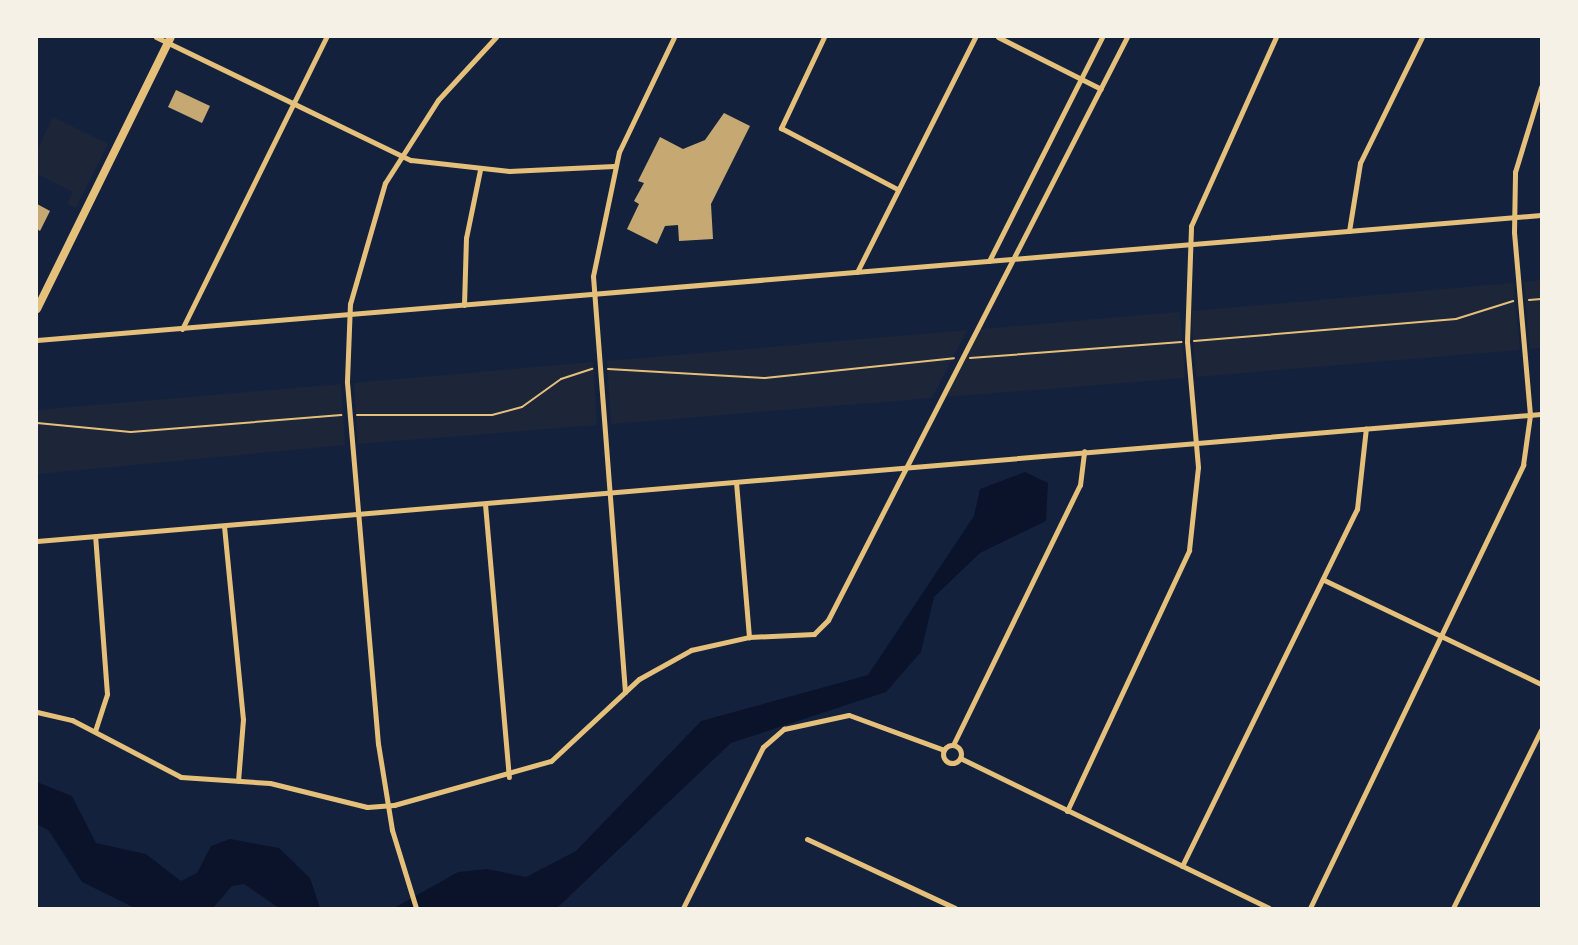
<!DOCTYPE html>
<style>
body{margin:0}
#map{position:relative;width:1578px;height:945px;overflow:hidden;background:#14213d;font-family:"Nunito Sans",sans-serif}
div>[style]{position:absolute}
.green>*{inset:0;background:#1d2539}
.water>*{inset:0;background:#0b132b}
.building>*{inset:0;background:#c6a872}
.path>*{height:2px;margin:-1px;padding:0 1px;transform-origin:1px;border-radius:1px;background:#e5c07b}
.minor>*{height:5px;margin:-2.5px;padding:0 2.5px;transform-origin:2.5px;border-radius:2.5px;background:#e5c07b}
.minor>.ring{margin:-2.5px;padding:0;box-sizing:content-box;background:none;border:5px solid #e5c07b;border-radius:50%}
.secondary>*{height:8px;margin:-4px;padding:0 4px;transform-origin:4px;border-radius:4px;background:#e5c07b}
span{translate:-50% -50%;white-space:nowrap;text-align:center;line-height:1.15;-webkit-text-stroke:6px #f6f1e7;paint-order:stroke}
.frame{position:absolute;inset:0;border:38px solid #f6f1e7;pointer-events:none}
</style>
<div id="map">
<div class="green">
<i style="clip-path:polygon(53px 117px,108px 144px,76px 208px,67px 204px,73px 192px,37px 174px,37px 150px)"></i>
<i style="clip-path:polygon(1541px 280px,1541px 348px,1530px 349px,1524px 282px)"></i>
<i style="clip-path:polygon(1513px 283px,1520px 350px,1196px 377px,1191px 311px)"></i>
<i style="clip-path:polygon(1180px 312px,1185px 378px,946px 397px,981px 329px)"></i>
<i style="clip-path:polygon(967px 330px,932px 398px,611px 424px,607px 361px)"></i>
<i style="clip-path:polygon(593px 362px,597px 425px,358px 444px,354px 383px)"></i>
<i style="clip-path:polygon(341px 384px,345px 445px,37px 474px,37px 410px)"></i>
</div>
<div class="water">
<i style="clip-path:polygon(1025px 472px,1048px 483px,1046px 521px,980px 553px,934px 597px,921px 652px,886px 692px,731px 743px,557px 908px,394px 908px,458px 872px,487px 869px,526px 877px,576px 851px,701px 721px,868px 675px,974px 516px,980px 489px)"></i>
<i style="clip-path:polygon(37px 782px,72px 796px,96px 843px,146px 854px,181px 881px,197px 873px,211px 846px,230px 839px,279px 848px,310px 878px,320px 908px,279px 908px,244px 884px,232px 886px,213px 908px,135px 908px,82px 882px,49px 831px,37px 824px)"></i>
</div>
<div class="building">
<i style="clip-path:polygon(176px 90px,210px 106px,202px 123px,168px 107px)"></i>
<i style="clip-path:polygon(724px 113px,750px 126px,711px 204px,713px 239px,679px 241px,678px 225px,665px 226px,657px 244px,627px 229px,639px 204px,634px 201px,644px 183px,638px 181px,660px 137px,683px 149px,705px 140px)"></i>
<i style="clip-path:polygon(37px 204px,50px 211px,40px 231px,37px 229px)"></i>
</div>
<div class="path">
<i style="left:1529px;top:300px;width:12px;rotate:-5deg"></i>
<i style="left:1194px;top:341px;width:263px;rotate:-4.8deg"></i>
<i style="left:1456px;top:319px;width:60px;rotate:-17.5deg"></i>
<i style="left:970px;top:358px;width:212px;rotate:-4.3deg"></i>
<i style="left:608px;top:369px;width:157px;rotate:3.3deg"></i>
<i style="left:765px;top:378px;width:190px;rotate:-6deg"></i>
<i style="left:357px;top:415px;width:135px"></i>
<i style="left:492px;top:415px;width:31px;rotate:-15deg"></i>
<i style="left:522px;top:407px;width:48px;rotate:-35.7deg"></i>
<i style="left:561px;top:379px;width:33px;rotate:-18deg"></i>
<i style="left:37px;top:423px;width:94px;rotate:5.5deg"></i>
<i style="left:131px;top:432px;width:211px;rotate:-4.6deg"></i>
</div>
<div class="minor">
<i style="left:156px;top:37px;width:283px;rotate:25.8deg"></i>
<i style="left:411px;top:160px;width:99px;rotate:6.4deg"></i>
<i style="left:509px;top:171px;width:105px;rotate:-2.7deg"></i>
<i style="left:824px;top:37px;width:101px;rotate:115.3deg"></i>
<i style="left:781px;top:128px;width:131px;rotate:27.7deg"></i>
<i style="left:998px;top:37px;width:115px;rotate:26.8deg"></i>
<i style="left:1349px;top:231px;width:69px;rotate:-80.8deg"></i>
<i style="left:1360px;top:163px;width:140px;rotate:-63.8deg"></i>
<i style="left:989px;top:261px;width:251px;rotate:-63.2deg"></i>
<i style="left:857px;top:272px;width:263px;rotate:-63.3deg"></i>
<i style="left:464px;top:305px;width:67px;rotate:-88.3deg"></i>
<i style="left:466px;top:238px;width:69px;rotate:-78.4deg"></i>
<i style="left:182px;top:329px;width:326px;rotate:-63.7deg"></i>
<i style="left:37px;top:340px;width:1509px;rotate:-4.75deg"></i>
<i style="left:736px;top:482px;width:156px;rotate:85.2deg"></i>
<i style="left:485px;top:504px;width:274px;rotate:85deg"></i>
<i style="left:224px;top:526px;width:194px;rotate:84.4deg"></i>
<i style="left:243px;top:719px;width:62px;rotate:94.6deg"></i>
<i style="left:37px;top:541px;width:1509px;rotate:-4.83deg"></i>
<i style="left:1324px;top:580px;width:241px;rotate:25.6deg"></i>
<i style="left:625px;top:692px;width:417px;rotate:-94.4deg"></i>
<i style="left:593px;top:276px;width:127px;rotate:-78.2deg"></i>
<i style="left:619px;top:152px;width:127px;rotate:-64.4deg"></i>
<i style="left:37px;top:712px;width:36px;rotate:13deg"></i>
<i style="left:72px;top:720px;width:123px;rotate:27.6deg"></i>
<i style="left:181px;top:777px;width:89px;rotate:3.9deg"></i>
<i style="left:270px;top:783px;width:100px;rotate:13.9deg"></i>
<i style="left:367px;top:807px;width:27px;rotate:-4deg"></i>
<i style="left:394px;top:805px;width:163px;rotate:-15.7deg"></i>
<i style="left:551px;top:761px;width:120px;rotate:-43deg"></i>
<i style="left:639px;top:679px;width:60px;rotate:-29.1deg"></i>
<i style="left:691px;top:650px;width:59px;rotate:-12.6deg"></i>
<i style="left:749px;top:637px;width:65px;rotate:-2.6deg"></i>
<i style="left:814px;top:634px;width:20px;rotate:-45deg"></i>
<i style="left:828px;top:620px;width:655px;rotate:-62.85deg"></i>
<i style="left:95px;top:731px;width:39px;rotate:-72deg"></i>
<i style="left:107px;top:694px;width:158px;rotate:-94.3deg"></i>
<i style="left:953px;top:745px;width:289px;rotate:-64deg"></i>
<i style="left:1080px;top:485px;width:34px;rotate:-83deg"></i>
<i class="ring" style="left:943px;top:745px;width:13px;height:13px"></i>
<i style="left:960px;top:758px;width:343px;rotate:25.9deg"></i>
<i style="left:1067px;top:811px;width:288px;rotate:-64.9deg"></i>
<i style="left:1189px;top:550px;width:83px;rotate:-83.8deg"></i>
<i style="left:1198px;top:467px;width:125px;rotate:-95deg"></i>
<i style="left:1187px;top:342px;width:116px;rotate:-88deg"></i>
<i style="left:1191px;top:226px;width:207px;rotate:-65.8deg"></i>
<i style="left:807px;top:839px;width:163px;rotate:25deg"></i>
<i style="left:1182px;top:866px;width:398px;rotate:-63.9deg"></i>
<i style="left:1357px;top:509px;width:81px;rotate:-83.7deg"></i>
<i style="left:416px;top:908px;width:82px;rotate:-107.1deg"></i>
<i style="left:392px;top:830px;width:87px;rotate:-99.2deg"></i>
<i style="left:378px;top:744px;width:364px;rotate:-94.9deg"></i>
<i style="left:347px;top:381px;width:77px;rotate:-87.8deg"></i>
<i style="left:350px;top:304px;width:126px;rotate:-73.9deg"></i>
<i style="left:385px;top:183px;width:98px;rotate:-57.4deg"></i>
<i style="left:438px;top:100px;width:86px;rotate:-47.4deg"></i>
<i style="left:683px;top:908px;width:180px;rotate:-63.6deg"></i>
<i style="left:763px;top:747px;width:28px;rotate:-41deg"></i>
<i style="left:784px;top:729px;width:66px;rotate:-12.2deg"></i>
<i style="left:849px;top:715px;width:101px;rotate:20.2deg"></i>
<i style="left:1310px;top:908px;width:492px;rotate:-64.3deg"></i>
<i style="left:1523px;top:465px;width:50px;rotate:-82deg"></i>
<i style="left:1530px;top:415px;width:184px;rotate:-95deg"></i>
<i style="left:1514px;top:232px;width:60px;rotate:-89deg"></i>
<i style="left:1515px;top:172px;width:89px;rotate:-73deg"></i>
<i style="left:1453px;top:908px;width:199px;rotate:-63.7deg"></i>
</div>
<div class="secondary">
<i style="left:37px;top:309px;width:303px;rotate:-63.8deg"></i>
</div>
<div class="frame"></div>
</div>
